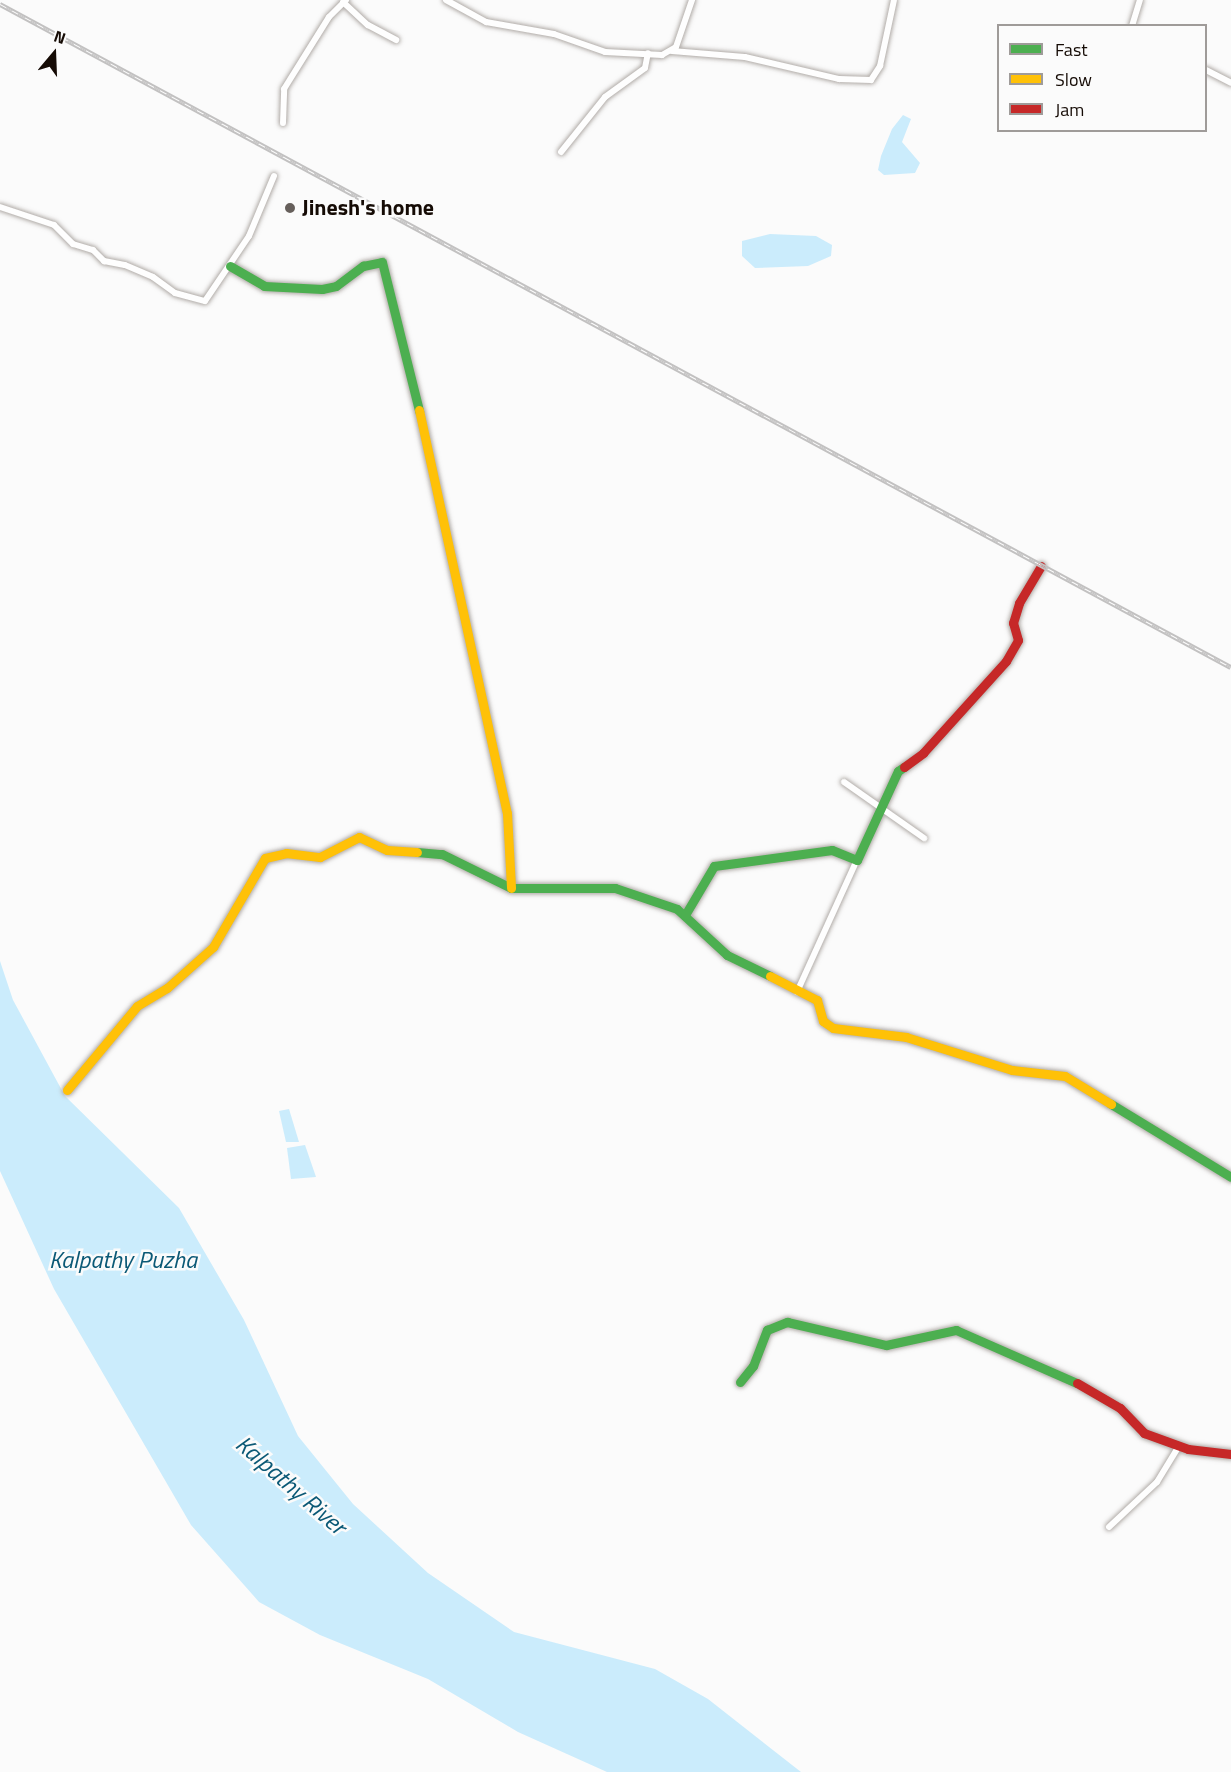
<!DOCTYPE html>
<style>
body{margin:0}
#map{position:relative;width:1231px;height:1772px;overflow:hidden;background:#fbfbfb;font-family:"Titillium Web",sans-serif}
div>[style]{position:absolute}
.water>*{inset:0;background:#cbecfc}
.roads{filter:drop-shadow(0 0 2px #b1aca8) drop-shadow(0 0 2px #b1aca8)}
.street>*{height:6px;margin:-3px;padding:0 3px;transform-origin:3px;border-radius:3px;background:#fefefe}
.fast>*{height:9px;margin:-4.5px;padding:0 4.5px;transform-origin:4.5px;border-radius:4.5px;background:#4caf50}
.slow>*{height:9px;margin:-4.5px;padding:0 4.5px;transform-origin:4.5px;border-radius:4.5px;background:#ffc107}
.jam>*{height:9px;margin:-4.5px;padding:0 4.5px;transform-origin:4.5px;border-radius:4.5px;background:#c62828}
.rail>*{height:4.5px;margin-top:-2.25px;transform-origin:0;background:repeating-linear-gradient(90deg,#fbfbfb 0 7px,#c2c1c1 0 14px);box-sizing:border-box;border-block:2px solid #c2c1c1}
.dots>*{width:16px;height:16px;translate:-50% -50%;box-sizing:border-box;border:3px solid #fbfbfb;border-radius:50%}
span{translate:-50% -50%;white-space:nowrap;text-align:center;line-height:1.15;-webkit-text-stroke:5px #fbfbfb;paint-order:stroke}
.poi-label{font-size:22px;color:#150b05;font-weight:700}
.left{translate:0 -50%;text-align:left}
.water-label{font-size:24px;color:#0b5976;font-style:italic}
.legend{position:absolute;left:997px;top:24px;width:210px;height:108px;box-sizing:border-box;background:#fbfbfb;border:2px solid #9f9b99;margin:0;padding:8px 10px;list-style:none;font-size:18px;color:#150b05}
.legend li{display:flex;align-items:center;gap:12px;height:30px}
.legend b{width:30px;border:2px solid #9f9b99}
.north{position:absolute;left:24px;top:24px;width:60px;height:60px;-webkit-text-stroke:4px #fbfbfb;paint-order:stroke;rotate:19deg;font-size:16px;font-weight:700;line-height:24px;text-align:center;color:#150b05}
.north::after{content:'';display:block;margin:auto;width:21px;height:27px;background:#150b05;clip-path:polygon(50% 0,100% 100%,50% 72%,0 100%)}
</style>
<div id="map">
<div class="water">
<i style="clip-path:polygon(903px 115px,911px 119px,902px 142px,920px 163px,915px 173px,884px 175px,878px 170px,881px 156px,892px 129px)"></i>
<i style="clip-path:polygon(770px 234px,816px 236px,832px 245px,831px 256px,808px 266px,755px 268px,742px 256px,742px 241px)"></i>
<i style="clip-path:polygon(0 961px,13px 1000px,65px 1096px,179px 1208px,244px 1320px,298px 1436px,353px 1504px,428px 1573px,514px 1632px,655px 1669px,708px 1699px,801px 1772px,607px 1772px,518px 1732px,428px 1679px,320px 1635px,259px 1602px,191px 1525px,54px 1289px,0 1171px)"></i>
<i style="clip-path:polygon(289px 1109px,299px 1142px,286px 1142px,279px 1111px)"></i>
<i style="clip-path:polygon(305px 1145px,316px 1177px,291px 1179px,287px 1148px)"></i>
</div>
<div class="roads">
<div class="street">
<i style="left:446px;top:0;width:46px;rotate:28.8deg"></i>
<i style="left:486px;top:22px;width:69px;rotate:10deg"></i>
<i style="left:554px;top:34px;width:54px;rotate:19.4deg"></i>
<i style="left:605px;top:52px;width:57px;rotate:3deg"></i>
<i style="left:662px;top:55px;width:16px;rotate:-30deg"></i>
<i style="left:676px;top:47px;width:50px;rotate:-71.2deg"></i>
<i style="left:343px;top:2px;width:34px;rotate:43deg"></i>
<i style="left:368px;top:25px;width:32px;rotate:28deg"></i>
<i style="left:1132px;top:26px;width:27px;rotate:-73deg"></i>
<i style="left:672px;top:51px;width:73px;rotate:4.7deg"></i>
<i style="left:745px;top:57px;width:97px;rotate:13.2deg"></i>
<i style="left:839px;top:79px;width:32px;rotate:2deg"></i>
<i style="left:871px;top:80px;width:17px;rotate:-57deg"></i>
<i style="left:880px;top:66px;width:67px;rotate:-78deg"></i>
<i style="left:1206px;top:70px;width:28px;rotate:27deg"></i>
<i style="left:283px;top:123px;width:34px;rotate:-88deg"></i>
<i style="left:284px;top:89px;width:85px;rotate:-58deg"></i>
<i style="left:329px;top:17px;width:24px;rotate:-45deg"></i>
<i style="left:561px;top:152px;width:70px;rotate:-51.3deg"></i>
<i style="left:605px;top:97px;width:49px;rotate:-35.9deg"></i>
<i style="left:645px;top:68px;width:15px;rotate:-79deg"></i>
<i style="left:0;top:207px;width:57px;rotate:18.4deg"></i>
<i style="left:54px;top:225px;width:27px;rotate:45deg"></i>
<i style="left:73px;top:244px;width:21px;rotate:17deg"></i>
<i style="left:93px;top:250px;width:16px;rotate:45deg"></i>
<i style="left:104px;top:261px;width:21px;rotate:11deg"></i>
<i style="left:125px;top:265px;width:30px;rotate:23deg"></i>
<i style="left:153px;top:277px;width:27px;rotate:36deg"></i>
<i style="left:175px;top:293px;width:31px;rotate:15deg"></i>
<i style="left:205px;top:301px;width:78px;rotate:-55.9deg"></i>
<i style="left:249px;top:236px;width:65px;rotate:-67.4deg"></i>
<i style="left:844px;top:782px;width:98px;rotate:35deg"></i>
<i style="left:797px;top:992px;width:145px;rotate:-65.6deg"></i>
<i style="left:1109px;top:1527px;width:66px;rotate:-43.2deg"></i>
<i style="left:1157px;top:1482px;width:42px;rotate:-58.6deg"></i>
</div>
<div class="fast">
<i style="left:230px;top:266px;width:39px;rotate:30deg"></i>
<i style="left:264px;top:286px;width:58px;rotate:3deg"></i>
<i style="left:322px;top:289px;width:14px;rotate:-12deg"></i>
<i style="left:336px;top:286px;width:34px;rotate:-37deg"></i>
<i style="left:363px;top:266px;width:19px;rotate:-12deg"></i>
<i style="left:382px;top:262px;width:153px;rotate:76deg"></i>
<i style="left:417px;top:852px;width:25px;rotate:5deg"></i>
<i style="left:442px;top:854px;width:77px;rotate:26.2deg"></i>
<i style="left:511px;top:888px;width:104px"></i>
<i style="left:615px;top:888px;width:65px;rotate:18.7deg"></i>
<i style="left:677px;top:909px;width:68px;rotate:42.6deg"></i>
<i style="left:727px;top:955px;width:48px;rotate:26deg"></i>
<i style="left:685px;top:915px;width:57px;rotate:-59.4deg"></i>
<i style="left:714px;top:866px;width:119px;rotate:-7.7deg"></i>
<i style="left:832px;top:850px;width:27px;rotate:22deg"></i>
<i style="left:857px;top:860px;width:98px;rotate:-65.3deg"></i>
<i style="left:898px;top:771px;width:7px;rotate:-34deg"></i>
<i style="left:1111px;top:1104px;width:140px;rotate:31.3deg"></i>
<i style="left:740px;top:1382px;width:21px;rotate:-51deg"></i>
<i style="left:753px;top:1366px;width:39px;rotate:-69deg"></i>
<i style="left:767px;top:1330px;width:22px;rotate:-22deg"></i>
<i style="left:787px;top:1322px;width:102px;rotate:13.1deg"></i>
<i style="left:886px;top:1345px;width:72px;rotate:-12.1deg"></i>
<i style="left:956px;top:1330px;width:132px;rotate:23.7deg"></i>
</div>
<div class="slow">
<i style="left:419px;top:410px;width:412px;rotate:77.7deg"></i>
<i style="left:507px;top:813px;width:75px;rotate:86.9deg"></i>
<i style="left:770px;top:976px;width:53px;rotate:27.1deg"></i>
<i style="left:817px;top:1000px;width:22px;rotate:74deg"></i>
<i style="left:823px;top:1021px;width:12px;rotate:35deg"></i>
<i style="left:833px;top:1028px;width:74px;rotate:7deg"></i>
<i style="left:906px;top:1037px;width:111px;rotate:17.3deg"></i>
<i style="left:1012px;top:1070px;width:53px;rotate:6.5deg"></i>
<i style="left:1065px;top:1076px;width:54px;rotate:31.3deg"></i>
<i style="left:67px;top:1090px;width:109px;rotate:-50.2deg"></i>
<i style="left:137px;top:1006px;width:35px;rotate:-31deg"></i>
<i style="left:167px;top:988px;width:62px;rotate:-41.7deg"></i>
<i style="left:213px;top:947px;width:103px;rotate:-59.7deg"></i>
<i style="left:265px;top:858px;width:22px;rotate:-13deg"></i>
<i style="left:286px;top:853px;width:34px;rotate:7deg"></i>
<i style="left:320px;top:857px;width:44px;rotate:-27.1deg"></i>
<i style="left:359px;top:837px;width:31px;rotate:25deg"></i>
<i style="left:387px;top:850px;width:30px;rotate:4deg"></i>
</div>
<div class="jam">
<i style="left:904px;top:767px;width:24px;rotate:-36deg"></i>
<i style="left:923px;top:753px;width:124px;rotate:-47.9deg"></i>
<i style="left:1006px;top:661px;width:24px;rotate:-60deg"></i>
<i style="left:1018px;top:640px;width:18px;rotate:-106deg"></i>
<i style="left:1013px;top:623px;width:21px;rotate:-73deg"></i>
<i style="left:1019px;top:603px;width:43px;rotate:-59.3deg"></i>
<i style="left:1077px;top:1383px;width:50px;rotate:30.2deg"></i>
<i style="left:1120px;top:1408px;width:35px;rotate:46deg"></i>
<i style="left:1144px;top:1433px;width:47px;rotate:20deg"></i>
<i style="left:1188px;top:1449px;width:43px;rotate:6.6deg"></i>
</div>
</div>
<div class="rail">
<i style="left:0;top:4px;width:1398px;rotate:28.31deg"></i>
</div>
<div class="dots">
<i style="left:290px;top:208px;background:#665f5b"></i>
</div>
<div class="poi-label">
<span class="left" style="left:302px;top:208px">Jinesh's home</span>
</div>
<div class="water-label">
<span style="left:123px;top:1260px">Kalpathy Puzha</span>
<span style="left:291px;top:1485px;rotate:41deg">Kalpathy River</span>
</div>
<ul class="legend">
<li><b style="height:8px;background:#4caf50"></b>Fast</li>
<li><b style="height:8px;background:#ffc107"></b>Slow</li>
<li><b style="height:8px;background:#c62828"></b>Jam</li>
</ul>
<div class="north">N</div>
</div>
